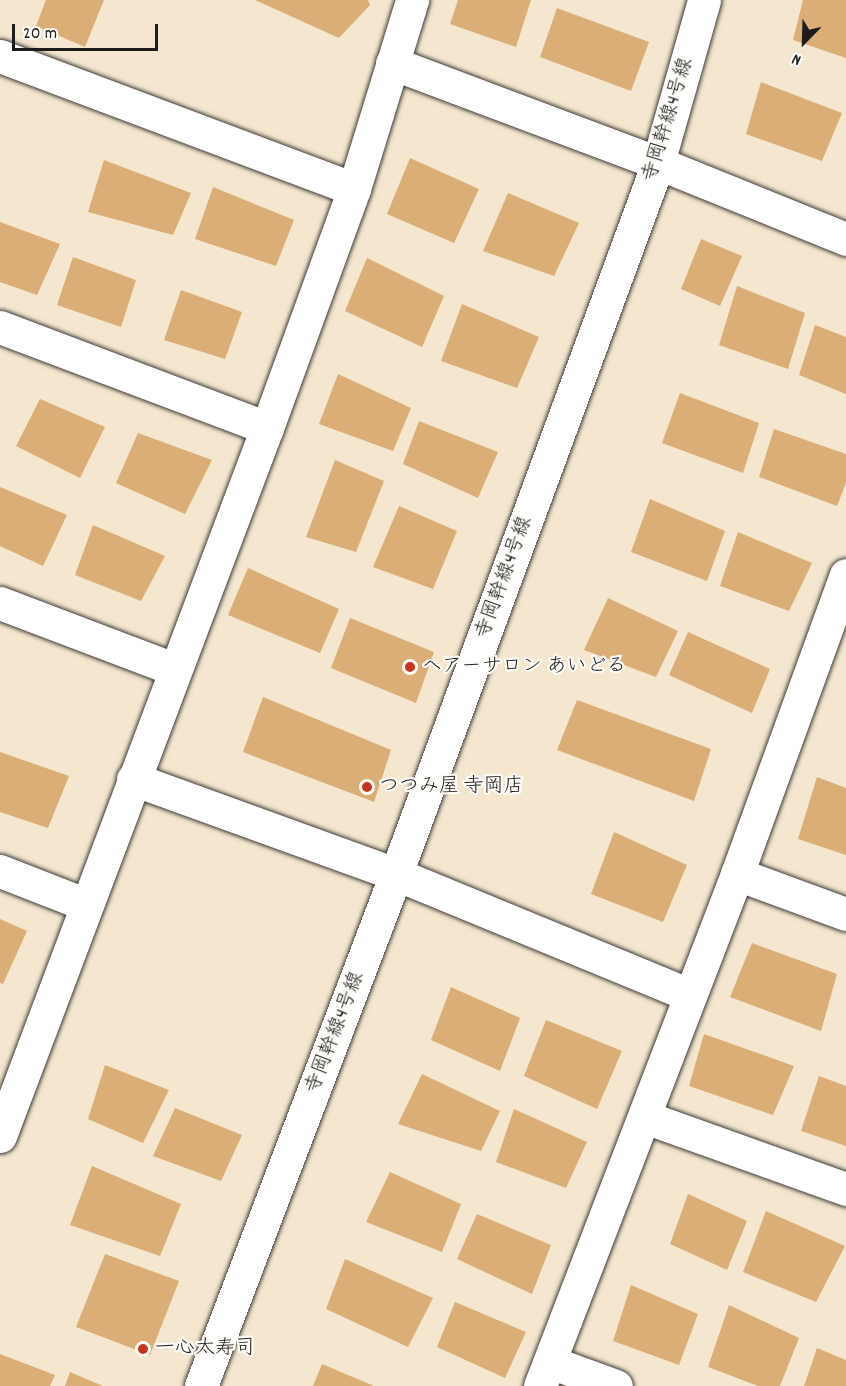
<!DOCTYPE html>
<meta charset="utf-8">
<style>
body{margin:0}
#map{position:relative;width:846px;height:1386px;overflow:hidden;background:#f5e7cf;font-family:Dekko,"Klee One",sans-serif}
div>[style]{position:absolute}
.building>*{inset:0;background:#daae76}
.roads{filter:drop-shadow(0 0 2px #3d3a37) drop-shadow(0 0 2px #3d3a37)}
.minor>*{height:33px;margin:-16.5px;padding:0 16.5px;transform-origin:16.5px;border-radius:16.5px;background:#fff}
.tertiary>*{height:33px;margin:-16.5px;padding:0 16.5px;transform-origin:16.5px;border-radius:16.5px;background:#fff}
.dots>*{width:16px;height:16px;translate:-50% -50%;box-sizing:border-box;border:3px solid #fdfcf7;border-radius:50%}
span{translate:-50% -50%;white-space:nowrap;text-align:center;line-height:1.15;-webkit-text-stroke:4.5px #fdfcf7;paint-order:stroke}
.street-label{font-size:20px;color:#1c1c1c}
.poi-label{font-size:20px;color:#1c1c1c}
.left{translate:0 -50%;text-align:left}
.north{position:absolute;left:774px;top:12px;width:60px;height:60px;-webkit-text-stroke:4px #fdfcf7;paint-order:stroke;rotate:203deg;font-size:16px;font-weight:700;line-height:24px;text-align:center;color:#1c1c1c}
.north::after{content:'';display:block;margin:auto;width:21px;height:27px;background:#1c1c1c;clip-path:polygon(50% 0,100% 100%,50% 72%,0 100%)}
.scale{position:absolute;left:12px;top:24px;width:146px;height:27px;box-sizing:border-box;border:3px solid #1c1c1c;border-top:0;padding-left:8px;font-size:18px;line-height:21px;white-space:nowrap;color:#1c1c1c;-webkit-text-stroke:4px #fdfcf7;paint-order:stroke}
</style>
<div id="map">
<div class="building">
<i style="clip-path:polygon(46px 0,104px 0,85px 47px,36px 26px)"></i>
<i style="clip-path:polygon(255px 0,368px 0,370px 5px,339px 38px)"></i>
<i style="clip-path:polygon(458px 0,531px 0,516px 47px,450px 24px)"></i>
<i style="clip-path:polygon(803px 0,846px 0,846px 58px,793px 40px)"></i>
<i style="clip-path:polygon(557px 8px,649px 42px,631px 91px,540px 57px)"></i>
<i style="clip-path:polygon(761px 82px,842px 113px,822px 161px,746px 134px)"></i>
<i style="clip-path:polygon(410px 158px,479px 189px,454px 243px,387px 214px)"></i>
<i style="clip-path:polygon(104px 160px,191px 193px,173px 235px,88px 212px)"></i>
<i style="clip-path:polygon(213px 187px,294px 220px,276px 266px,195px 239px)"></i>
<i style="clip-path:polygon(508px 193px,579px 223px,554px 276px,483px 251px)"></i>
<i style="clip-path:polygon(0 222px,60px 244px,37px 295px,0 282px)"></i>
<i style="clip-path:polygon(701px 239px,742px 256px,720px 306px,681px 289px)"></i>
<i style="clip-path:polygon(73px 257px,136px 280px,121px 327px,57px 305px)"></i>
<i style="clip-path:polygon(367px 258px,444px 296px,422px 347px,345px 311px)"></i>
<i style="clip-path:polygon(737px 286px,805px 313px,788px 369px,719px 345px)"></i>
<i style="clip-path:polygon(181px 290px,242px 312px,225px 359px,164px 340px)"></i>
<i style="clip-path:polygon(462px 304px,539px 337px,517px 388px,441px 361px)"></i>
<i style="clip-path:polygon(815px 325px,846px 337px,846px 394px,799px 375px)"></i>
<i style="clip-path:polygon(338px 374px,411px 408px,393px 451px,319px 424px)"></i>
<i style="clip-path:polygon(680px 393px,759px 423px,743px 473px,662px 443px)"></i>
<i style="clip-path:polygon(40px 399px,105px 427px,80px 478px,16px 446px)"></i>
<i style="clip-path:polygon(419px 421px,498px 452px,478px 498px,403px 464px)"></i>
<i style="clip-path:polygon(774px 429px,846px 454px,846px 483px,837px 506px,759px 477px)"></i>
<i style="clip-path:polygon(138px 433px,212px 460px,185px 514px,116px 483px)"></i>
<i style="clip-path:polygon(335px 460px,384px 481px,356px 552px,306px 537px)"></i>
<i style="clip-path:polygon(0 487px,67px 515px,43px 566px,0 546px)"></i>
<i style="clip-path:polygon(650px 499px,725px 531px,707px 581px,631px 552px)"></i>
<i style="clip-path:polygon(399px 506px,457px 531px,433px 589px,373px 567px)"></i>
<i style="clip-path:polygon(93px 525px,165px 556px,141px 601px,75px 575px)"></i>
<i style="clip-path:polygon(738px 532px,812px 563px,789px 611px,720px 586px)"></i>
<i style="clip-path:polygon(248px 568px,339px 609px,320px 653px,228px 615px)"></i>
<i style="clip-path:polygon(608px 598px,678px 631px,656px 677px,584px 650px)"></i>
<i style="clip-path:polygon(350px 618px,434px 652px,416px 703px,331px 668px)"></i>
<i style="clip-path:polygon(688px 632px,770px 669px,752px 713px,669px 675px)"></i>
<i style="clip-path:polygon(263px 697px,391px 750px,374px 802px,243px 752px)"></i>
<i style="clip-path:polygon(577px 700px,711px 749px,694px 801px,557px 750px)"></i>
<i style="clip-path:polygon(0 752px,69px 776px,48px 828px,0 812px)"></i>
<i style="clip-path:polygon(817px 777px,846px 788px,846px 855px,798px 839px)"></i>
<i style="clip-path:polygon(614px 832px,687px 865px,663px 922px,591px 894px)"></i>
<i style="clip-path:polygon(0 919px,27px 931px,3px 984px,0 983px)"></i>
<i style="clip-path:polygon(752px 943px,837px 974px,821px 1031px,730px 997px)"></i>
<i style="clip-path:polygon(451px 987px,520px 1018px,500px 1071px,431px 1040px)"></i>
<i style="clip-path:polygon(546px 1020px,622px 1051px,597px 1109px,524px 1076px)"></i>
<i style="clip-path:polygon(704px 1034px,794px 1066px,773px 1115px,689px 1086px)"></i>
<i style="clip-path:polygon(105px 1065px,169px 1090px,143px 1143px,88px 1119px)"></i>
<i style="clip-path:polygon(422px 1074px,500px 1111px,481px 1151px,398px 1124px)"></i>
<i style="clip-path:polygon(819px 1076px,846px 1086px,846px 1146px,801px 1131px)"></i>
<i style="clip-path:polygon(175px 1108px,242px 1135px,221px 1181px,153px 1156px)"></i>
<i style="clip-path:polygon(514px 1109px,587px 1142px,566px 1188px,496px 1162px)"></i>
<i style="clip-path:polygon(92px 1166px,181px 1204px,160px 1256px,70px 1225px)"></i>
<i style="clip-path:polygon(390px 1172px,461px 1204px,442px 1252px,366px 1222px)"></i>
<i style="clip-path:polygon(688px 1194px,747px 1221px,727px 1270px,670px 1244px)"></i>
<i style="clip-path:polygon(766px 1211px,845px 1246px,816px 1302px,743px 1272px)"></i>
<i style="clip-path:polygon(477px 1214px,551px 1245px,532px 1294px,457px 1259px)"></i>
<i style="clip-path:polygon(105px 1254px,179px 1281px,150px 1355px,76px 1327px)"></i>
<i style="clip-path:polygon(345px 1259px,433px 1298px,408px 1347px,326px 1309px)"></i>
<i style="clip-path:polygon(631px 1285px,698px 1314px,679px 1365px,613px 1341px)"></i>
<i style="clip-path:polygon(455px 1302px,526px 1332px,505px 1378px,437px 1347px)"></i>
<i style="clip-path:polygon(729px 1305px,799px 1338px,780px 1386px,758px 1386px,708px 1367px)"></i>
<i style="clip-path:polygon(817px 1348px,846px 1360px,846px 1386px,804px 1386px)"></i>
<i style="clip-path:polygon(0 1354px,55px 1375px,50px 1386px,0 1386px)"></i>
<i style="clip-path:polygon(322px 1364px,374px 1386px,313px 1386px)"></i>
<i style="clip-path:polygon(70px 1372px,103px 1386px,65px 1386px)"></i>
</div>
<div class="roads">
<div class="minor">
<i style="left:0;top:56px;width:378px;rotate:20.6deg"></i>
<i style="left:392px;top:63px;width:284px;rotate:20.6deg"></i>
<i style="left:658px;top:163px;width:203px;rotate:22deg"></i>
<i style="left:0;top:327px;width:285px;rotate:20.7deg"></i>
<i style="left:0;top:603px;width:186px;rotate:20.8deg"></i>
<i style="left:133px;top:779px;width:280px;rotate:19.9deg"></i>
<i style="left:396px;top:874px;width:317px;rotate:22.4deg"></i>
<i style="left:0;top:871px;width:93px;rotate:21.3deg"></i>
<i style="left:737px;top:874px;width:116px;rotate:20.2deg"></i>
<i style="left:645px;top:1117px;width:214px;rotate:19.7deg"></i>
<i style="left:0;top:1136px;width:757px;rotate:-69.34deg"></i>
<i style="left:267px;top:428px;width:254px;rotate:-70deg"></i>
<i style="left:354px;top:189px;width:198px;rotate:-72.9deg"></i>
<i style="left:550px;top:1362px;width:70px;rotate:20deg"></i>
<i style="left:540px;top:1386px;width:549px;rotate:-68.95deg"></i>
<i style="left:737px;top:874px;width:318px;rotate:-70deg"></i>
</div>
<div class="tertiary">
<i style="left:201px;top:1386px;width:548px;rotate:-69.15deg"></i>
<i style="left:396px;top:874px;width:758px;rotate:-69.77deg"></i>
<i style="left:658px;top:163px;width:169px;rotate:-74.2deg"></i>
</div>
</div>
<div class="dots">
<i style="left:410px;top:667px;background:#c8321e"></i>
<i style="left:367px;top:787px;background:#c8321e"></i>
<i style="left:143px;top:1349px;background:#c8321e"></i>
</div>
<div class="street-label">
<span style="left:669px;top:120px;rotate:-73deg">寺岡幹線4号線</span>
<span style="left:505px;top:578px;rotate:-70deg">寺岡幹線4号線</span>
<span style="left:336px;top:1033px;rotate:-69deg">寺岡幹線4号線</span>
</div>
<div class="poi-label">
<span class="left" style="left:422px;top:667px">ヘアーサロン あいどる</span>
<span class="left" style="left:379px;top:787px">つつみ屋 寺岡店</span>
<span class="left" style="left:155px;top:1349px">一心太寿司</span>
</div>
<div class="north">N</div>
<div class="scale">20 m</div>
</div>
